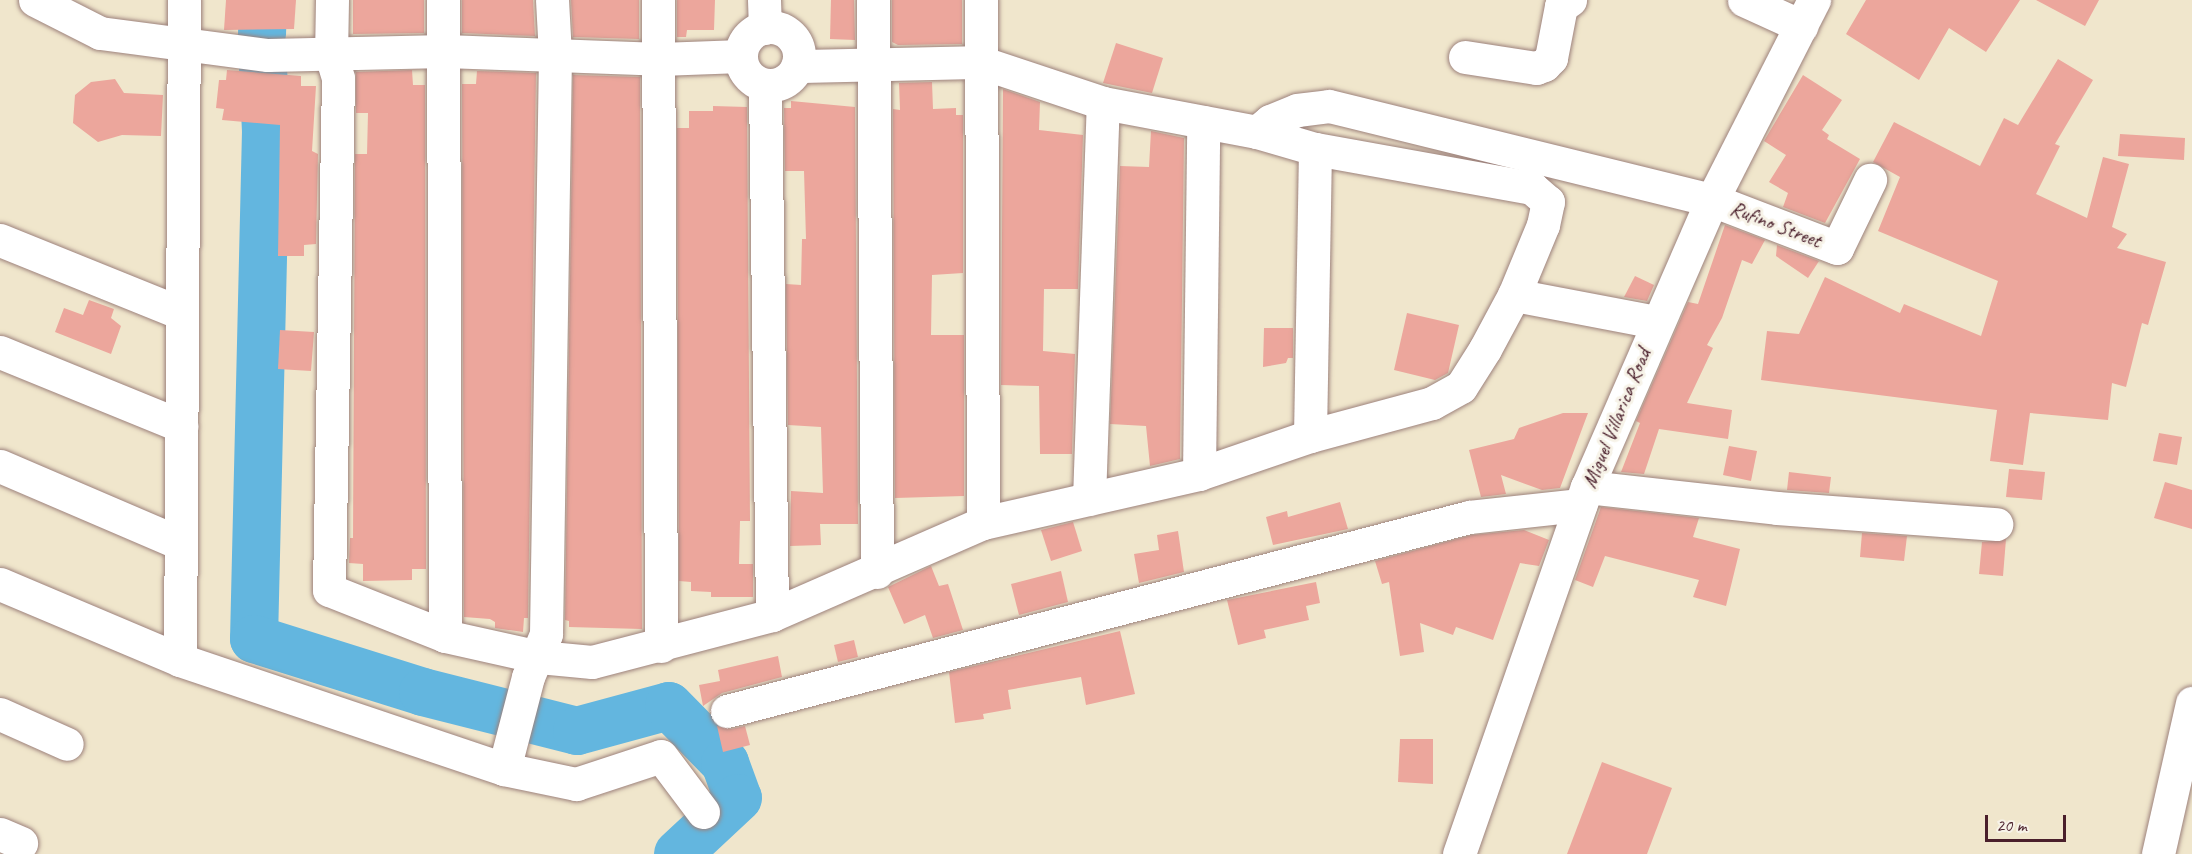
<!DOCTYPE html>
<style>
body{margin:0}
#map{position:relative;width:2192px;height:854px;overflow:hidden;background:#f0e6cc;font-family:Caveat,sans-serif}
div>[style]{position:absolute}
.river>*{height:48px;margin:-24px;padding:0 24px;transform-origin:24px;border-radius:24px;background:#63b6df}
.building>*{inset:0;background:#eca69c}
.roads{filter:drop-shadow(0 0 2px #9d827c) drop-shadow(0 0 2px #9d827c)}
.minor>*{height:33px;margin:-16.5px;padding:0 16.5px;transform-origin:16.5px;border-radius:16.5px;background:#fff}
.minor>.ring{margin:-16.5px;padding:0;box-sizing:content-box;background:none;border:33px solid #fff;border-radius:50%}
.major>*{height:33px;margin:-16.5px;padding:0 16.5px;transform-origin:16.5px;border-radius:16.5px;background:#fff}
span{translate:-50% -50%;white-space:nowrap;text-align:center;line-height:1.15;-webkit-text-stroke:6px #f7f3e8;paint-order:stroke}
.street-label{font-size:21px;color:#4a1f2b}
.scale{position:absolute;left:1985px;top:815px;width:81px;height:27px;box-sizing:border-box;border:3px solid #4a1f2b;border-top:0;padding-left:8px;font-size:18px;line-height:21px;white-space:nowrap;color:#4a1f2b;-webkit-text-stroke:4px #f7f3e8;paint-order:stroke}
</style>
<div id="map">
<div class="river">
<i style="left:262px;top:34px;width:34px;rotate:-88deg"></i>
<i style="left:263px;top:68px;width:63px;rotate:87.3deg"></i>
<i style="left:266px;top:131px;width:508px;rotate:91.35deg"></i>
<i style="left:254px;top:639px;width:177px;rotate:17.4deg"></i>
<i style="left:423px;top:692px;width:159px;rotate:14.2deg"></i>
<i style="left:577px;top:731px;width:95px;rotate:-15.2deg"></i>
<i style="left:669px;top:706px;width:80px;rotate:45.5deg"></i>
<i style="left:725px;top:763px;width:37px;rotate:70deg"></i>
<i style="left:738px;top:798px;width:82px;rotate:137deg"></i>
</div>
<div class="building">
<i style="clip-path:polygon(226px 0,296px 0,294px 29px,224px 30px)"></i>
<i style="clip-path:polygon(353px 0,424px 0,424px 33px,353px 34px)"></i>
<i style="clip-path:polygon(462px 0,533px 0,535px 36px,462px 33px)"></i>
<i style="clip-path:polygon(571px 0,639px 0,639px 39px,573px 37px)"></i>
<i style="clip-path:polygon(677px 0,715px 0,714px 30px,687px 30px,686px 37px,677px 37px)"></i>
<i style="clip-path:polygon(831px 0,854px 0,855px 40px,830px 39px)"></i>
<i style="clip-path:polygon(892px 0,962px 0,962px 44px,898px 45px,892px 42px)"></i>
<i style="clip-path:polygon(1866px 0,2020px 0,1986px 52px,1949px 28px,1919px 80px,1846px 34px)"></i>
<i style="clip-path:polygon(2036px 0,2099px 0,2085px 26px)"></i>
<i style="clip-path:polygon(1116px 43px,1163px 58px,1152px 93px,1103px 83px)"></i>
<i style="clip-path:polygon(2058px 59px,2093px 80px,2055px 144px,2060px 146px,2036px 194px,2087px 218px,2103px 157px,2129px 164px,2112px 227px,2127px 234px,2117px 248px,2166px 262px,2148px 325px,2142px 323px,2126px 387px,2112px 383px,2108px 420px,2030px 413px,2023px 465px,1990px 461px,1997px 410px,1761px 380px,1767px 331px,1799px 334px,1825px 277px,1900px 313px,1904px 304px,1981px 336px,1998px 281px,1878px 231px,1900px 177px,1873px 162px,1894px 122px,1980px 166px,2004px 118px,2018px 125px)"></i>
<i style="clip-path:polygon(227px 70px,301px 76px,301px 86px,316px 86px,312px 151px,318px 154px,316px 244px,304px 245px,304px 256px,278px 256px,280px 125px,222px 120px,224px 109px,216px 108px,219px 80px,226px 80px)"></i>
<i style="clip-path:polygon(412px 70px,413px 85px,425px 85px,426px 569px,412px 569px,412px 580px,363px 581px,363px 564px,349px 563px,350px 538px,353px 538px,355px 154px,367px 154px,368px 113px,356px 113px,356px 72px)"></i>
<i style="clip-path:polygon(477px 71px,536px 73px,528px 618px,524px 618px,523px 632px,495px 628px,495px 622px,490px 619px,464px 617px,462px 84px,476px 84px)"></i>
<i style="clip-path:polygon(573px 75px,640px 77px,642px 629px,569px 627px,569px 621px,565px 620px)"></i>
<i style="clip-path:polygon(1803px 75px,1842px 100px,1822px 130px,1829px 135px,1827px 139px,1860px 159px,1825px 223px,1783px 207px,1788px 193px,1769px 182px,1786px 155px,1764px 141px)"></i>
<i style="clip-path:polygon(115px 79px,124px 93px,163px 95px,161px 136px,122px 135px,98px 142px,73px 123px,75px 95px,91px 82px)"></i>
<i style="clip-path:polygon(932px 82px,933px 109px,956px 108px,956px 115px,963px 115px,963px 273px,932px 275px,931px 335px,964px 335px,964px 496px,895px 498px,893px 109px,900px 110px,899px 83px)"></i>
<i style="clip-path:polygon(1003px 89px,1040px 102px,1039px 130px,1083px 135px,1078px 289px,1044px 289px,1043px 351px,1075px 354px,1072px 454px,1040px 454px,1039px 386px,1001px 385px)"></i>
<i style="clip-path:polygon(791px 101px,855px 107px,858px 524px,820px 524px,821px 545px,790px 546px,791px 491px,823px 493px,821px 427px,788px 425px,786px 284px,801px 285px,802px 239px,806px 239px,804px 171px,785px 171px,784px 108px,791px 108px)"></i>
<i style="clip-path:polygon(713px 106px,747px 107px,750px 521px,740px 521px,739px 564px,753px 564px,753px 597px,711px 597px,711px 592px,691px 591px,691px 582px,679px 581px,677px 128px,689px 128px,689px 111px,713px 111px)"></i>
<i style="clip-path:polygon(1151px 131px,1184px 138px,1180px 459px,1150px 466px,1146px 426px,1110px 424px,1120px 166px,1149px 167px)"></i>
<i style="clip-path:polygon(2120px 134px,2185px 138px,2184px 160px,2118px 156px)"></i>
<i style="clip-path:polygon(1725px 225px,1765px 240px,1752px 264px,1742px 260px,1722px 318px,1707px 345px,1713px 348px,1687px 403px,1732px 410px,1728px 439px,1659px 429px,1644px 474px,1621px 472px,1640px 423px,1636px 421px,1688px 302px,1698px 304px)"></i>
<i style="clip-path:polygon(1777px 245px,1819px 261px,1808px 278px,1776px 256px)"></i>
<i style="clip-path:polygon(1635px 276px,1654px 285px,1647px 301px,1624px 297px)"></i>
<i style="clip-path:polygon(89px 300px,114px 309px,111px 318px,121px 326px,111px 354px,55px 332px,64px 308px,83px 315px)"></i>
<i style="clip-path:polygon(1407px 313px,1459px 325px,1448px 373px,1435px 380px,1394px 370px)"></i>
<i style="clip-path:polygon(1264px 328px,1293px 328px,1293px 358px,1288px 358px,1286px 363px,1263px 367px)"></i>
<i style="clip-path:polygon(280px 330px,314px 332px,311px 371px,278px 369px)"></i>
<i style="clip-path:polygon(1563px 413px,1588px 413px,1560px 488px,1542px 490px,1501px 475px,1506px 494px,1481px 497px,1469px 450px,1514px 439px,1519px 428px)"></i>
<i style="clip-path:polygon(2159px 433px,2182px 437px,2177px 465px,2153px 461px)"></i>
<i style="clip-path:polygon(1729px 446px,1757px 451px,1751px 481px,1723px 475px)"></i>
<i style="clip-path:polygon(2009px 469px,2045px 472px,2042px 500px,2006px 497px)"></i>
<i style="clip-path:polygon(1789px 472px,1831px 477px,1829px 493px,1787px 490px)"></i>
<i style="clip-path:polygon(2165px 482px,2192px 490px,2192px 529px,2154px 518px)"></i>
<i style="clip-path:polygon(1340px 502px,1348px 529px,1273px 545px,1266px 517px,1287px 511px,1288px 517px)"></i>
<i style="clip-path:polygon(1601px 507px,1699px 518px,1693px 537px,1740px 549px,1726px 606px,1693px 597px,1699px 580px,1605px 556px,1593px 587px,1575px 580px)"></i>
<i style="clip-path:polygon(1073px 522px,1082px 551px,1051px 561px,1041px 530px)"></i>
<i style="clip-path:polygon(1524px 530px,1549px 540px,1539px 566px,1520px 563px,1493px 640px,1456px 627px,1453px 635px,1420px 623px,1424px 652px,1400px 656px,1389px 582px,1382px 584px,1375px 561px,1472px 535px)"></i>
<i style="clip-path:polygon(1178px 531px,1184px 572px,1139px 583px,1134px 554px,1159px 550px,1157px 535px)"></i>
<i style="clip-path:polygon(1862px 533px,1907px 536px,1904px 561px,1860px 557px)"></i>
<i style="clip-path:polygon(2006px 539px,2003px 576px,1979px 574px,1982px 542px)"></i>
<i style="clip-path:polygon(931px 566px,939px 586px,948px 584px,963px 630px,933px 638px,925px 615px,904px 624px,888px 587px)"></i>
<i style="clip-path:polygon(1061px 571px,1068px 602px,1019px 615px,1011px 584px)"></i>
<i style="clip-path:polygon(1316px 582px,1320px 603px,1306px 606px,1309px 620px,1264px 630px,1266px 638px,1238px 645px,1227px 600px)"></i>
<i style="clip-path:polygon(1120px 631px,1135px 694px,1086px 705px,1081px 677px,1008px 690px,1011px 709px,983px 714px,984px 719px,955px 723px,949px 672px)"></i>
<i style="clip-path:polygon(854px 640px,858px 657px,838px 662px,834px 645px)"></i>
<i style="clip-path:polygon(778px 656px,782px 677px,722px 693px,703px 706px,699px 685px,720px 681px,718px 670px)"></i>
<i style="clip-path:polygon(717px 726px,731px 729px,745px 726px,750px 745px,723px 752px)"></i>
<i style="clip-path:polygon(1400px 739px,1433px 739px,1433px 784px,1398px 782px)"></i>
<i style="clip-path:polygon(1602px 762px,1672px 788px,1647px 854px,1567px 854px)"></i>
</div>
<div class="roads">
<div class="minor">
<i style="left:35px;top:0;width:73px;rotate:26.9deg"></i>
<i style="left:100px;top:33px;width:169px;rotate:7.5deg"></i>
<i style="left:268px;top:55px;width:177px;rotate:-1.3deg"></i>
<i style="left:445px;top:51px;width:215px;rotate:2.1deg"></i>
<i style="left:660px;top:59px;width:81px;rotate:-2.1deg"></i>
<i style="left:332px;top:0;width:55px;rotate:91deg"></i>
<i style="left:331px;top:55px;width:24px;rotate:73deg"></i>
<i style="left:338px;top:78px;width:512px;rotate:91.01deg"></i>
<i style="left:329px;top:590px;width:125px;rotate:21.6deg"></i>
<i style="left:445px;top:636px;width:96px;rotate:12.6deg"></i>
<i style="left:539px;top:657px;width:53px;rotate:5.4deg"></i>
<i style="left:592px;top:662px;width:186px;rotate:-14.6deg"></i>
<i style="left:772px;top:615px;width:230px;rotate:-23.6deg"></i>
<i style="left:983px;top:523px;width:221px;rotate:-12.8deg"></i>
<i style="left:1199px;top:474px;width:117px;rotate:-18.9deg"></i>
<i style="left:1310px;top:436px;width:126px;rotate:-15.1deg"></i>
<i style="left:1432px;top:403px;width:33px;rotate:-29deg"></i>
<i style="left:1461px;top:387px;width:45px;rotate:-57.7deg"></i>
<i style="left:1485px;top:349px;width:61px;rotate:-61.8deg"></i>
<i style="left:1514px;top:295px;width:76px;rotate:-67.5deg"></i>
<i style="left:1543px;top:225px;width:24px;rotate:-78deg"></i>
<i style="left:1548px;top:202px;width:21px;rotate:-139deg"></i>
<i style="left:1532px;top:188px;width:220px;rotate:-169.8deg"></i>
<i style="left:1315px;top:149px;width:60px;rotate:-163.7deg"></i>
<i style="left:1257px;top:132px;width:157px;rotate:-169.3deg"></i>
<i style="left:1103px;top:103px;width:130px;rotate:-161.6deg"></i>
<i style="left:980px;top:62px;width:183px;rotate:178.7deg"></i>
<i style="left:443px;top:0;width:636px;rotate:89.82deg"></i>
<i style="left:658px;top:0;width:646px;rotate:89.73deg"></i>
<i style="left:764px;top:0;width:28px;rotate:88deg"></i>
<i style="left:873px;top:0;width:572px;rotate:89.6deg"></i>
<i style="left:981px;top:0;width:523px;rotate:89.78deg"></i>
<i style="left:1744px;top:0;width:63px;rotate:24.5deg"></i>
<i class="ring" style="left:741px;top:27px;width:25px;height:25px"></i>
<i style="left:1465px;top:57px;width:72px;rotate:8.8deg"></i>
<i style="left:1536px;top:68px;width:9px;rotate:-21deg"></i>
<i style="left:1544px;top:65px;width:10px;rotate:-45deg"></i>
<i style="left:1551px;top:58px;width:53px;rotate:-79.1deg"></i>
<i style="left:1561px;top:6px;width:11px;rotate:-34deg"></i>
<i style="left:765px;top:85px;width:530px;rotate:89.24deg"></i>
<i style="left:1257px;top:132px;width:17px;rotate:-40deg"></i>
<i style="left:1270px;top:121px;width:29px;rotate:-22deg"></i>
<i style="left:1297px;top:110px;width:32px;rotate:-7deg"></i>
<i style="left:1329px;top:106px;width:394px;rotate:13.8deg"></i>
<i style="left:1712px;top:200px;width:134px;rotate:21deg"></i>
<i style="left:1837px;top:248px;width:76px;rotate:-64.1deg"></i>
<i style="left:0;top:240px;width:195px;rotate:22deg"></i>
<i style="left:1514px;top:295px;width:144px;rotate:10.8deg"></i>
<i style="left:0;top:352px;width:196px;rotate:22.2deg"></i>
<i style="left:1310px;top:436px;width:287px;rotate:-89deg"></i>
<i style="left:0;top:466px;width:196px;rotate:23.2deg"></i>
<i style="left:1199px;top:474px;width:352px;rotate:-89.3deg"></i>
<i style="left:1587px;top:487px;width:191px;rotate:6.3deg"></i>
<i style="left:1777px;top:508px;width:220px;rotate:4.2deg"></i>
<i style="left:1089px;top:499px;width:396px;rotate:-88deg"></i>
<i style="left:0;top:584px;width:195px;rotate:22.9deg"></i>
<i style="left:180px;top:660px;width:342px;rotate:18.6deg"></i>
<i style="left:504px;top:769px;width:74px;rotate:11.8deg"></i>
<i style="left:576px;top:784px;width:89px;rotate:-18.2deg"></i>
<i style="left:661px;top:756px;width:70px;rotate:53.1deg"></i>
<i style="left:180px;top:660px;width:660px;rotate:-89.65deg"></i>
<i style="left:727px;top:711px;width:767px;rotate:-14.65deg"></i>
<i style="left:1469px;top:517px;width:112px;rotate:-6.2deg"></i>
<i style="left:0;top:714px;width:73px;rotate:24.1deg"></i>
<i style="left:504px;top:769px;width:95px;rotate:-75.4deg"></i>
<i style="left:528px;top:677px;width:47px;rotate:-67.3deg"></i>
<i style="left:546px;top:634px;width:579px;rotate:-89.11deg"></i>
<i style="left:555px;top:55px;width:55px;rotate:-93.1deg"></i>
<i style="left:0;top:834px;width:23px;rotate:23deg"></i>
<i style="left:2158px;top:854px;width:155px;rotate:-77.3deg"></i>
</div>
<div class="major">
<i style="left:1459px;top:854px;width:389px;rotate:-70.8deg"></i>
<i style="left:1587px;top:487px;width:313px;rotate:-66.5deg"></i>
<i style="left:1712px;top:200px;width:225px;rotate:-63deg"></i>
</div>
</div>
<div class="street-label">
<span style="left:1776px;top:224px;rotate:21deg">Rufino Street</span>
<span style="left:1616px;top:418px;rotate:-68deg">Miguel Villarica Road</span>
</div>
<div class="scale">20 m</div>
</div>
